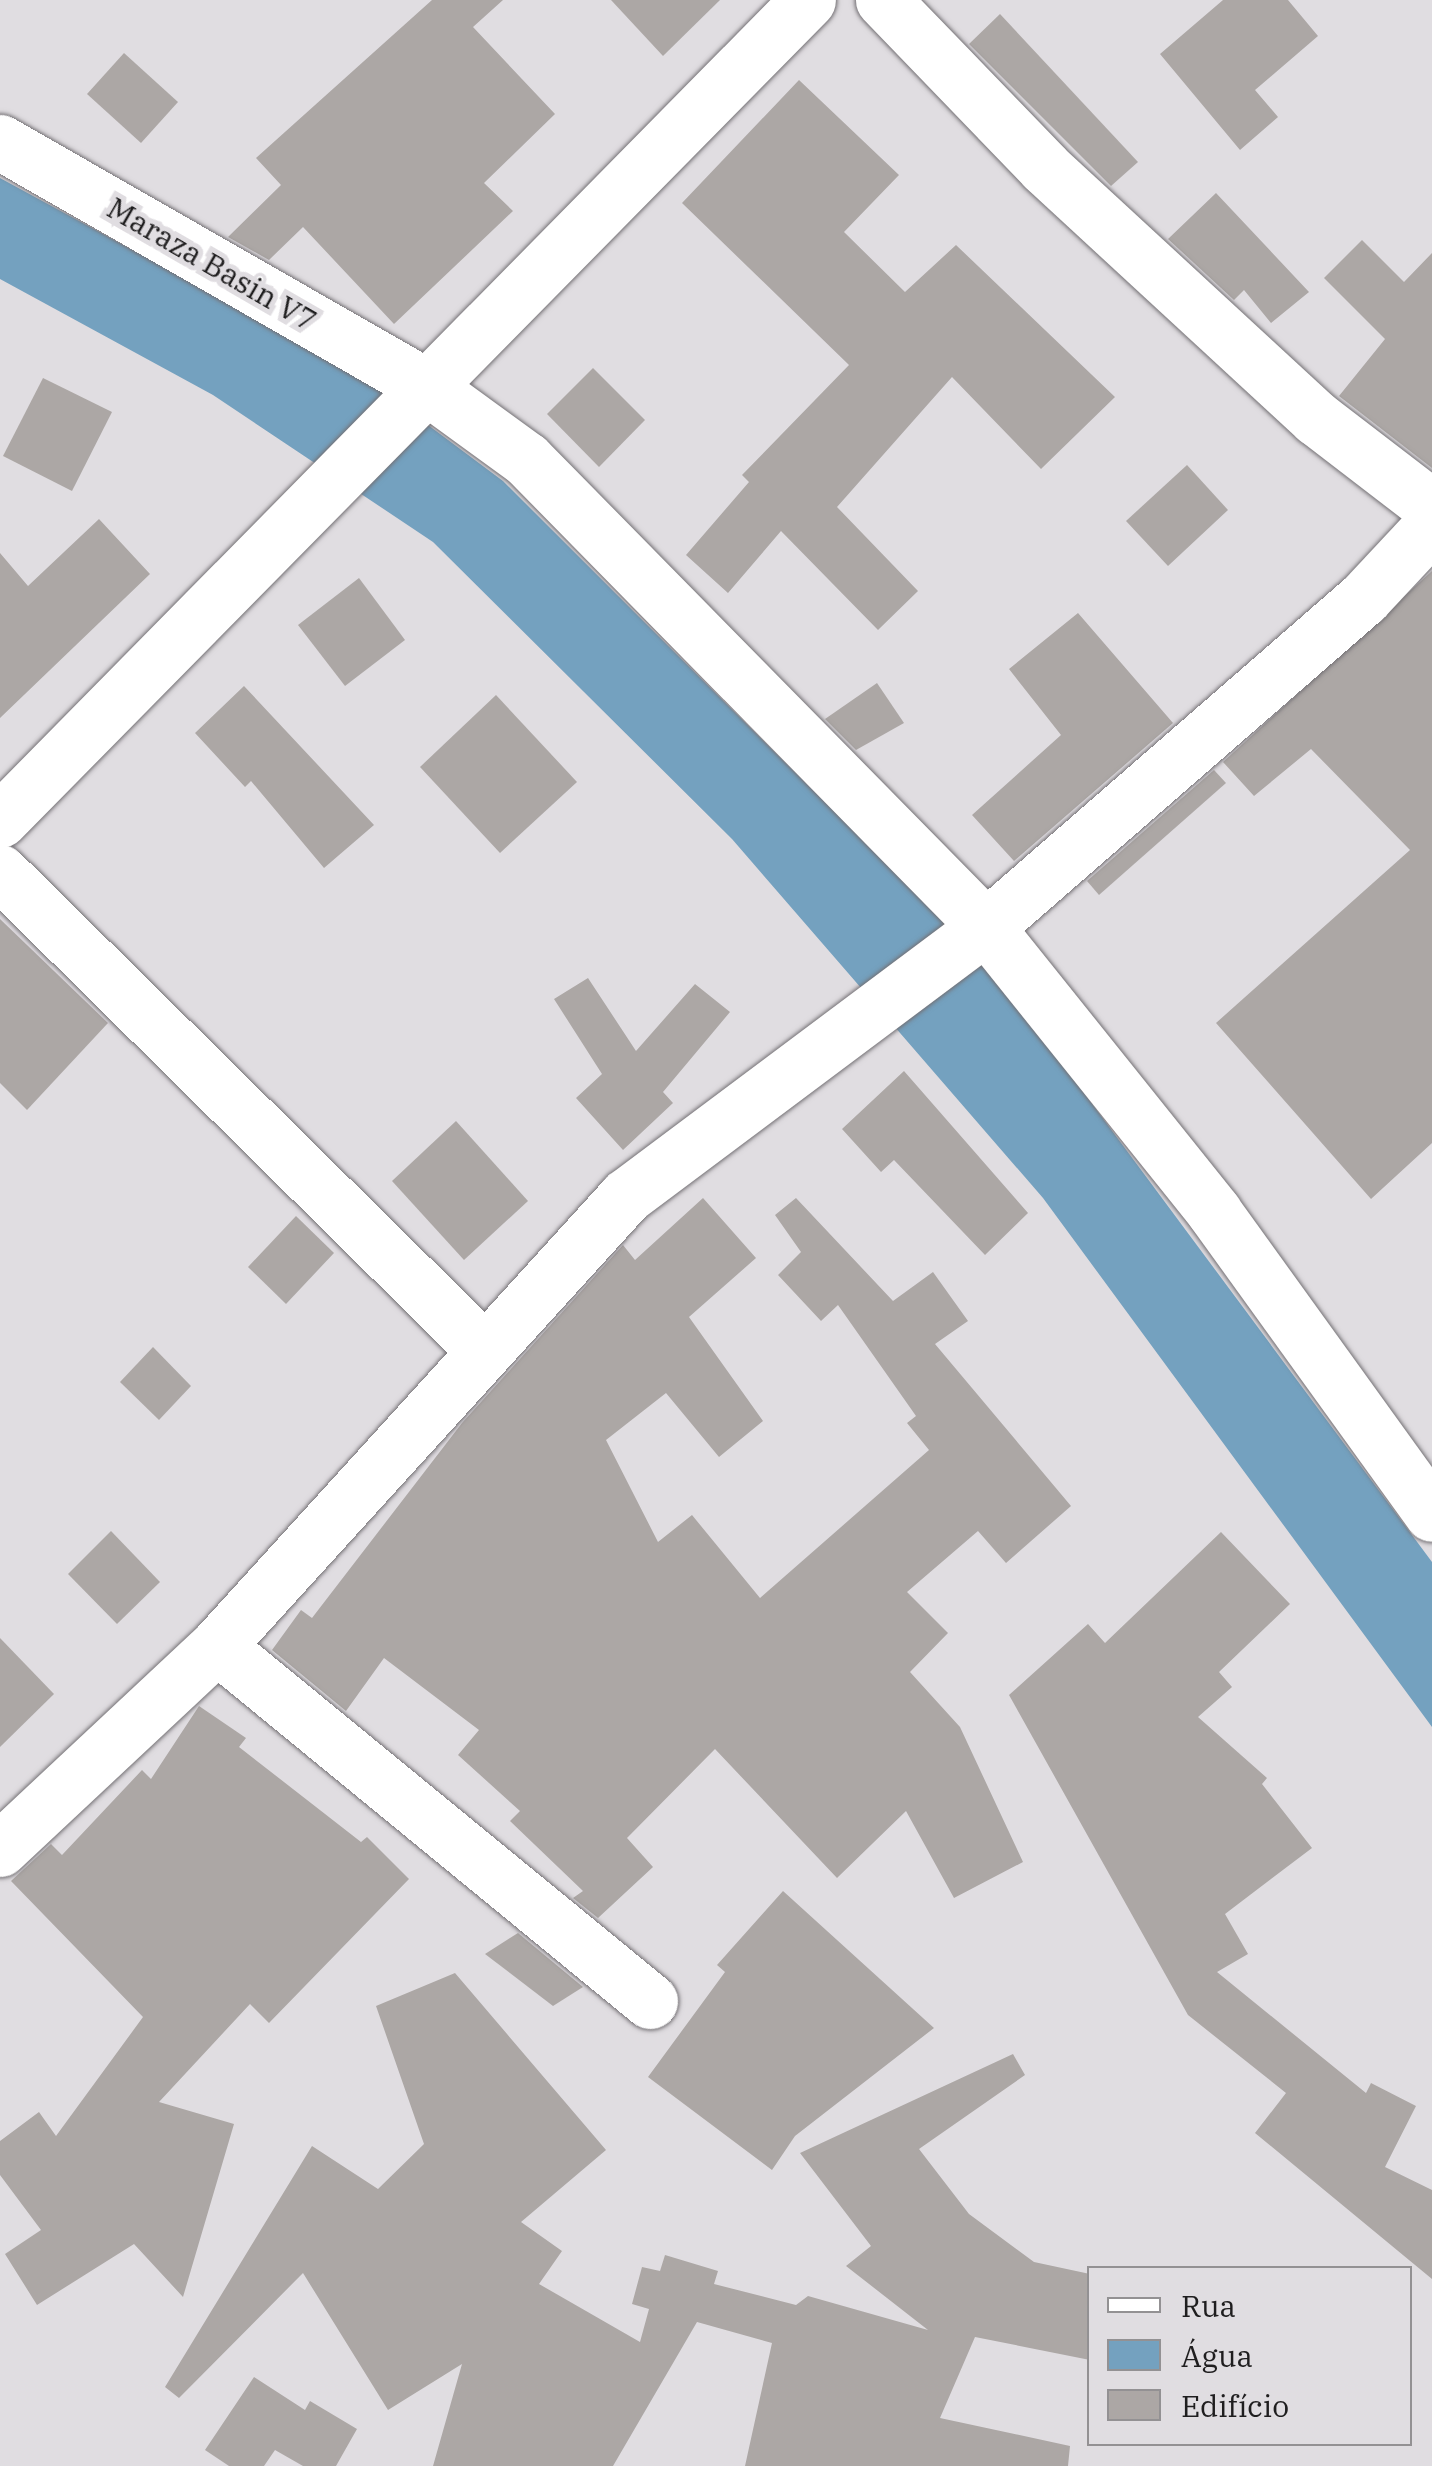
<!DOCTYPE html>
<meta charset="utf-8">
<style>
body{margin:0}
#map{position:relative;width:1432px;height:2466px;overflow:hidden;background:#e0dde1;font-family:"IBM Plex Serif",serif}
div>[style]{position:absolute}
.water>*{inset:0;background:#74a1bf}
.building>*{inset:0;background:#aca7a5}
.roads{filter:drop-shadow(0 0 2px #737074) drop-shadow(0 0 2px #737074)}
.street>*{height:55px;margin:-27.5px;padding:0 27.5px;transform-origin:27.5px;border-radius:27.5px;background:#fff}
.secondary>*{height:55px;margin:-27.5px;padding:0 27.5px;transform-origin:27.5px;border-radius:27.5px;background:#fff}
span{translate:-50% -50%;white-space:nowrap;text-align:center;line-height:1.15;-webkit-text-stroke:10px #e0dde1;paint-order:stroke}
.street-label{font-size:30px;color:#1f1e1f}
.legend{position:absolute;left:1087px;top:2266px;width:325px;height:180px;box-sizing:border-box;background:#e0dde1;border:2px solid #939193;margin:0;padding:12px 18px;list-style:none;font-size:30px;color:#1f1e1f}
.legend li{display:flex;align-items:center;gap:20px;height:50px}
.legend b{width:50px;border:2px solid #939193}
</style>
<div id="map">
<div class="water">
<i style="clip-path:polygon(0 178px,357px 372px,503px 481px,992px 969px,1432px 1562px,1432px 1727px,1043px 1198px,732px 839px,433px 542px,213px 395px,0 279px)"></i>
</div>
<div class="building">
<i style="clip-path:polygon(432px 0,503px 0,473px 27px,555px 114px,484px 183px,513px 211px,394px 324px,303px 227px,269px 260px,228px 237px,281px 185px,256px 158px)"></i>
<i style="clip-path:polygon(611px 0,720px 0,663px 56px)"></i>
<i style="clip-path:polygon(1223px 0,1288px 0,1318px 36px,1255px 90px,1278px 117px,1240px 150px,1160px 54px)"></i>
<i style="clip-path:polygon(1000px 14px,1138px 162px,1111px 186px,969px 44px)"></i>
<i style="clip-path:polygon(124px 53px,178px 102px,141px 143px,87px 94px)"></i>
<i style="clip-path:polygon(799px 80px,899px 175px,844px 232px,905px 292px,956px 245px,1115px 397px,1041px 469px,952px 377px,837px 507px,918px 591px,878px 630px,781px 531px,728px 593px,686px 555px,749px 482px,742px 475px,849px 365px,682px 203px)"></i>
<i style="clip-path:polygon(1216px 193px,1309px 292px,1271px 323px,1244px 290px,1234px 300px,1168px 239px)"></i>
<i style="clip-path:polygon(1362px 240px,1404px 282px,1432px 253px,1432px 468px,1339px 396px,1385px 339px,1324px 278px)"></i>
<i style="clip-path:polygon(593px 368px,645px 420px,599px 467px,547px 414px)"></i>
<i style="clip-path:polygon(43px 378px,112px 412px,72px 491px,3px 456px)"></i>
<i style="clip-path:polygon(1187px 465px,1228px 510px,1168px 566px,1126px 521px)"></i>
<i style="clip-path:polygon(99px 519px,150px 574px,0 718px,0 553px,28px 586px)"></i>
<i style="clip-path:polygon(1432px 571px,1432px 1143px,1371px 1199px,1216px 1023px,1410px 850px,1311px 749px,1254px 796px,1223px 762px)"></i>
<i style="clip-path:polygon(359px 578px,405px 640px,345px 686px,298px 625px)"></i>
<i style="clip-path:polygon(1078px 613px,1173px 723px,1014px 861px,972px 815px,1061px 735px,1009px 669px)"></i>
<i style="clip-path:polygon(877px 683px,904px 723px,856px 750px,825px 719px)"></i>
<i style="clip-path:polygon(244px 686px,374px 825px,324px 868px,251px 781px,245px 787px,195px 733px)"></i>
<i style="clip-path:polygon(496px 695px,577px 782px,500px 853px,420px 767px)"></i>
<i style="clip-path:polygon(1214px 770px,1226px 783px,1099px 895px,1087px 881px)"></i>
<i style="clip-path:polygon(0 919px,108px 1023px,27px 1110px,0 1083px)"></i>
<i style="clip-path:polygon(588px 978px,636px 1051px,695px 984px,730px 1012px,663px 1092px,673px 1103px,623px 1150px,576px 1098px,602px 1074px,554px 999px)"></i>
<i style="clip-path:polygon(904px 1071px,1028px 1213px,985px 1255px,894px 1160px,881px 1172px,842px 1129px)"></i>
<i style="clip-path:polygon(456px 1121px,528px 1201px,464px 1260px,392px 1181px)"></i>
<i style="clip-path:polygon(703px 1198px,756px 1258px,689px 1317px,763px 1421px,719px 1457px,666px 1393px,606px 1440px,658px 1542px,692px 1515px,760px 1598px,929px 1450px,907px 1423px,916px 1416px,838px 1305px,821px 1321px,778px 1275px,801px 1252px,775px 1215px,796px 1198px,893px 1301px,933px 1272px,968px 1321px,935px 1344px,1071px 1506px,1006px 1563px,978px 1531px,907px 1592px,948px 1633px,910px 1672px,960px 1727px,1023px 1862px,954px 1898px,906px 1811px,837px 1878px,715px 1749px,627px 1838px,653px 1867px,598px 1918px,573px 1898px,583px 1891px,510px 1821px,520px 1811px,458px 1755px,479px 1730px,384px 1658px,346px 1711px,272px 1650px,301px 1610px,312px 1618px,462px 1423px,623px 1245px,635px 1260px)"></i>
<i style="clip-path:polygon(296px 1216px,334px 1253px,286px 1304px,248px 1267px)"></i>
<i style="clip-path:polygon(153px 1347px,191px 1386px,159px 1420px,120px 1382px)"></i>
<i style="clip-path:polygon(111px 1531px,160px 1582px,117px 1624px,68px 1574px)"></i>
<i style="clip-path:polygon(1221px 1532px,1290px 1604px,1219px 1672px,1232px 1687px,1198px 1717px,1267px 1778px,1262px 1784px,1312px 1848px,1225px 1914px,1248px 1954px,1217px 1972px,1366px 2093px,1371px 2083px,1416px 2106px,1385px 2167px,1432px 2190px,1432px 2279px,1255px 2133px,1286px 2093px,1188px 2015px,1009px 1695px,1088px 1624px,1105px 1643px)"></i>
<i style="clip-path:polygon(0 1638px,54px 1694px,0 1747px)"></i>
<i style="clip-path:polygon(199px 1706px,246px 1738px,239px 1747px,361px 1842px,367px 1837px,409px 1879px,269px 2023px,250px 2004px,159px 2102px,234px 2124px,183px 2297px,134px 2244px,37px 2305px,5px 2254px,41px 2230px,0 2175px,0 2141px,39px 2112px,56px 2136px,143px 2017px,11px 1881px,51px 1844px,62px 1855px,142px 1770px,151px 1779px)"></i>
<i style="clip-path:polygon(783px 1891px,934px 2028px,795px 2136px,772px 2170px,648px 2077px,725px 1972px,717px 1965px)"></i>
<i style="clip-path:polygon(518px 1933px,583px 1987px,553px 2006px,485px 1954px)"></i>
<i style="clip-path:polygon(455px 1973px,606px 2150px,521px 2222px,562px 2251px,539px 2284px,640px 2342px,649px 2309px,632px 2304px,642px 2267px,660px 2271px,665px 2255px,718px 2271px,714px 2284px,796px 2305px,808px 2296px,928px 2330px,846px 2266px,871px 2246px,800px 2153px,1013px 2054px,1025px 2075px,919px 2149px,969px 2214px,1034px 2262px,1090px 2274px,1090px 2360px,975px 2337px,940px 2418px,1070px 2446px,1068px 2466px,745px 2466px,772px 2343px,697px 2322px,613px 2466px,433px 2466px,462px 2364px,388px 2410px,303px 2273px,179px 2398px,165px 2387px,312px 2146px,378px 2189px,424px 2144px,376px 2006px)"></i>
<i style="clip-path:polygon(254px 2377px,305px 2410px,310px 2401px,357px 2429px,336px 2466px,303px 2466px,275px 2450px,264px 2466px,229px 2466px,205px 2450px)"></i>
</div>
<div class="roads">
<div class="street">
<i style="left:0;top:142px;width:489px;rotate:29.8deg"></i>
<i style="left:424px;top:385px;width:126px;rotate:36deg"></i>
<i style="left:526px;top:459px;width:656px;rotate:45.49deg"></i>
<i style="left:986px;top:927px;width:365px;rotate:51.3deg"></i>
<i style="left:1214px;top:1212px;width:372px;rotate:54.2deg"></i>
<i style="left:0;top:820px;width:1151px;rotate:-45.42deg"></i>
<i style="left:0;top:872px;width:679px;rotate:44.64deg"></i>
<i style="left:217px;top:1646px;width:560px;rotate:39.35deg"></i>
<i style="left:0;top:1849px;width:297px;rotate:-43.1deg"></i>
<i style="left:217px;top:1646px;width:608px;rotate:-47.73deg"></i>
<i style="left:626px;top:1196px;width:449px;rotate:-36.8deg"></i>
<i style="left:986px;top:927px;width:501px;rotate:-41.04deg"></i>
<i style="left:1364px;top:598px;width:100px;rotate:-47deg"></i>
</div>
<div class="secondary">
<i style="left:883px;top:0;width:233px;rotate:46deg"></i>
<i style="left:1045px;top:168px;width:369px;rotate:42.7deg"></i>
<i style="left:1316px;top:418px;width:146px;rotate:37.5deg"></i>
</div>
</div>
<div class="street-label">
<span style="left:212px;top:264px;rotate:30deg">Maraza Basin V7</span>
</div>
<ul class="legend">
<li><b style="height:12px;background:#fff"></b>Rua</li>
<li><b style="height:28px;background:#74a1bf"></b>Água</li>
<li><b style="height:28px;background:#aca7a5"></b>Edifício</li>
</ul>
</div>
